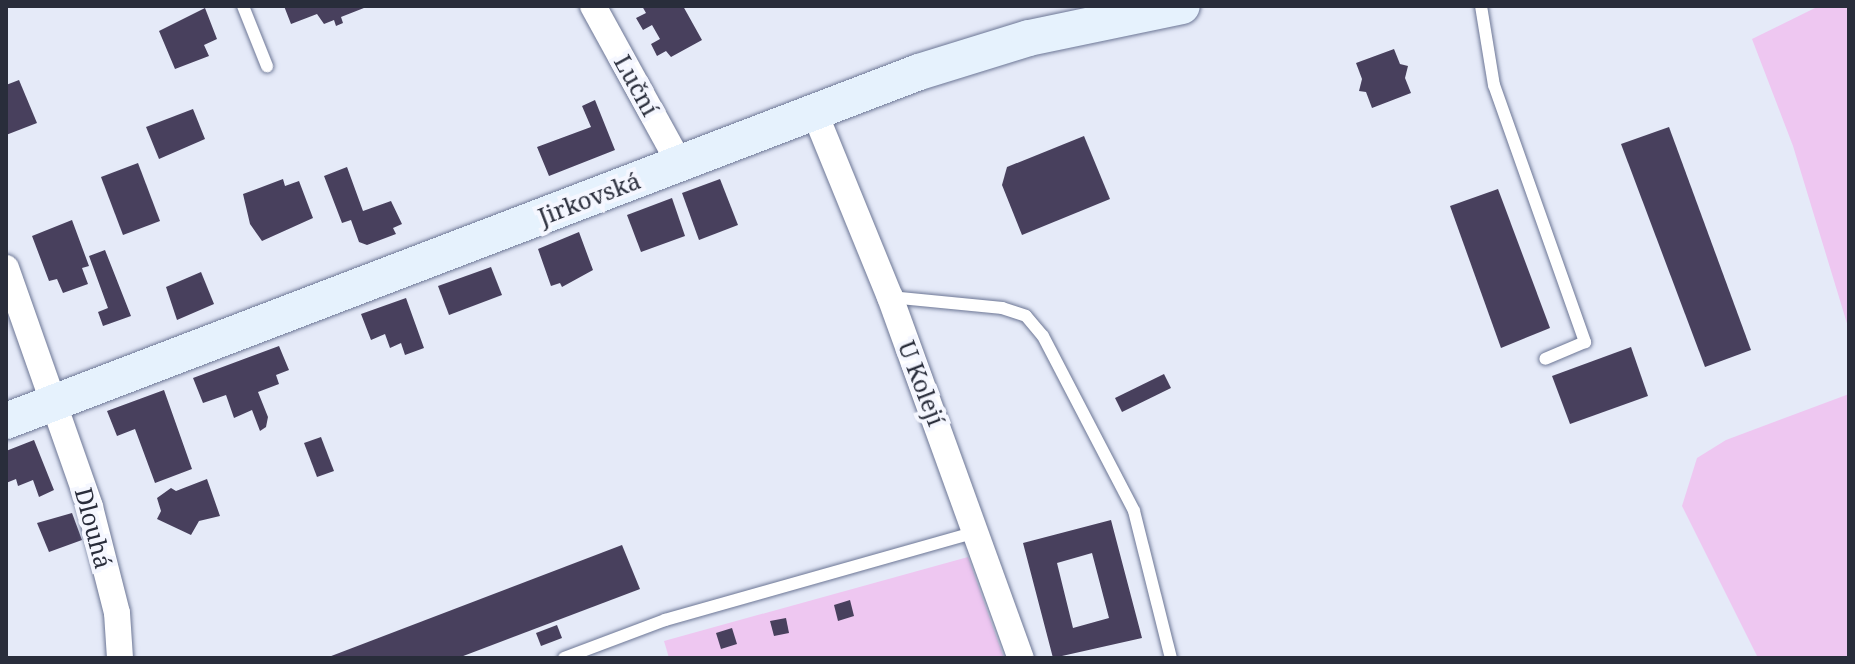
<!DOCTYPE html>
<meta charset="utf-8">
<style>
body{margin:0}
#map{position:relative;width:1855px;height:664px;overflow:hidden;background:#e5eaf8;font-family:"Noto Serif",serif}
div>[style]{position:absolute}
.green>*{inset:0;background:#eec7f1}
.building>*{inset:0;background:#48405d}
.roads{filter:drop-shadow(0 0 2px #6c7695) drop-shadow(0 0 2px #6c7695)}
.service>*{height:12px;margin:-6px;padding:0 6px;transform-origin:6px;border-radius:6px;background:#fff}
.minor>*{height:26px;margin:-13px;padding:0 13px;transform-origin:13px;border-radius:13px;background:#fff}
.secondary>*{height:36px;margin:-18px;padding:0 18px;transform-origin:18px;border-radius:18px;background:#e6f2fd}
span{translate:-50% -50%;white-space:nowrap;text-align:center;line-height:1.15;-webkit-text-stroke:8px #f5f7ff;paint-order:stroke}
.street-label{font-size:24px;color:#292d3b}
.frame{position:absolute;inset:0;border:8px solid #292d3b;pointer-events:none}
</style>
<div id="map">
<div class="green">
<i style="clip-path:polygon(1819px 6px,1849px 6px,1849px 330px,1793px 146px,1752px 39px)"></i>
<i style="clip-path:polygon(1849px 394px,1849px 658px,1758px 658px,1682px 506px,1697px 458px,1726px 440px)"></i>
<i style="clip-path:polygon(968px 557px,1004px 658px,669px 658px,664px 641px)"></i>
</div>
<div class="building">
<i style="clip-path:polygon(284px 6px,369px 6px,341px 17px,343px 23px,336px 26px,334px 20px,324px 24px,317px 14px,291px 24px)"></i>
<i style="clip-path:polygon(642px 6px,683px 6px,702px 40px,671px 57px,666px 51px,657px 56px,651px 44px,660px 39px,652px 25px,643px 30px,636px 18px,646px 13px)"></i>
<i style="clip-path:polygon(205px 8px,217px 39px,204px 45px,209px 56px,175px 69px,159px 31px)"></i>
<i style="clip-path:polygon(1394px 49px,1400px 64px,1408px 66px,1405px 78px,1411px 93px,1372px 108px,1366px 92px,1359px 91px,1362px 79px,1356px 63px)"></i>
<i style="clip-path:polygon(19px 80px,37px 123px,6px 135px,6px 85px)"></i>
<i style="clip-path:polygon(595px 100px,615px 150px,549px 176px,537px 147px,591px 127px,582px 106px)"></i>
<i style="clip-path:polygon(193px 109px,205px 139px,159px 159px,146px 127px)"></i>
<i style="clip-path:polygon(1669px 127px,1751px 350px,1705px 367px,1621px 144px)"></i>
<i style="clip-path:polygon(1084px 136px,1110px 199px,1022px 235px,1002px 185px,1007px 167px)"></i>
<i style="clip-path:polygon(138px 163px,160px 221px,123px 235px,101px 177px)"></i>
<i style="clip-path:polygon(347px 167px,363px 211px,391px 201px,402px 224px,393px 228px,396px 234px,367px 245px,359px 242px,351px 220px,342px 223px,324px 176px)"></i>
<i style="clip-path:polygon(283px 179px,285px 186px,299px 181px,313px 218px,262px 241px,250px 224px,243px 194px)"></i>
<i style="clip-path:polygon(720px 179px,738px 225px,699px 240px,682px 193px)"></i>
<i style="clip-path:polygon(1498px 189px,1550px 328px,1501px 348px,1450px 206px)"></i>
<i style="clip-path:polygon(672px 198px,685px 236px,641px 252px,627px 215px)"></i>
<i style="clip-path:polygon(72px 220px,89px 266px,82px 268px,88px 284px,63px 293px,57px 279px,49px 281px,32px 236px)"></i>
<i style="clip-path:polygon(579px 232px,593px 270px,562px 287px,560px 283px,551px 286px,538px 249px)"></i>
<i style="clip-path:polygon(105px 250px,131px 316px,103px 326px,98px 312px,108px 308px,89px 256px)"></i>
<i style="clip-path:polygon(491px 267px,502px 295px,449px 315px,438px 286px)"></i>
<i style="clip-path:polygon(201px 272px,214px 304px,177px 320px,166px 287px)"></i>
<i style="clip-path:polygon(406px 298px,424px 348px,405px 355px,401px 343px,390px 348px,385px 334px,371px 340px,361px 314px)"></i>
<i style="clip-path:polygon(279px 346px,289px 370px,276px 375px,279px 384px,258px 392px,268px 417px,266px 427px,260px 431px,252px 410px,234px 418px,226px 395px,203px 403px,193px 378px)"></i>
<i style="clip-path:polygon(1631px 347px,1648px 396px,1570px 424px,1552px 376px)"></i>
<i style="clip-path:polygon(1164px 374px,1171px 388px,1122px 412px,1115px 398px)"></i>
<i style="clip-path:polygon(164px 390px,192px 469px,155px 483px,135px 429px,117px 436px,107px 411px)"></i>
<i style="clip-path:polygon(321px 437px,334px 471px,317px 477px,304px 443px)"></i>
<i style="clip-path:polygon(34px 440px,54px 490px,39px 497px,33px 480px,18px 486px,16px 479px,6px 483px,6px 451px)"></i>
<i style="clip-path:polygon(207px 479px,220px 516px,199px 521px,191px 535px,157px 519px,161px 511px,157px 498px,171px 488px,176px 491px)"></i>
<i style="clip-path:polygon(72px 513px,82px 540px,49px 552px,37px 523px)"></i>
<i style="clip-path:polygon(evenodd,1111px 520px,1142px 638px,1053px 658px,1023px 543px,1111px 520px,1092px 553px,1109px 618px,1073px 628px,1057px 563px,1092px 553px)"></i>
<i style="clip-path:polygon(622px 545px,640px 589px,458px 658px,326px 658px)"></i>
<i style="clip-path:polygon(850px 600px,854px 616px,838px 621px,834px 605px)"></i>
<i style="clip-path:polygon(786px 618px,789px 633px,774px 636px,770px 621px)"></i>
<i style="clip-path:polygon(557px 625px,562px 638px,541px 646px,536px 633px)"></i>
<i style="clip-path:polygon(732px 628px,737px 644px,721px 649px,716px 633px)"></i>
</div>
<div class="roads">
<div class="service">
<i style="left:243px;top:6px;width:65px;rotate:68.2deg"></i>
<i style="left:1481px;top:6px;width:80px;rotate:80.7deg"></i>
<i style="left:1494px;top:85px;width:273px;rotate:70.5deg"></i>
<i style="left:1585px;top:342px;width:43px;rotate:157deg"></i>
<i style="left:890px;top:297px;width:113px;rotate:5.6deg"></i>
<i style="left:1002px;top:308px;width:25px;rotate:18deg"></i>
<i style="left:1026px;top:316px;width:26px;rotate:50deg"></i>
<i style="left:1043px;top:336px;width:197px;rotate:62.5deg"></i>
<i style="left:1134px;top:511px;width:152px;rotate:75.9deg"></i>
<i style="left:564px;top:658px;width:108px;rotate:-20.6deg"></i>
<i style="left:665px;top:620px;width:322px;rotate:-15.8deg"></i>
</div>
<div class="minor">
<i style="left:593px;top:6px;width:180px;rotate:61.2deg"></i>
<i style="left:814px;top:111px;width:201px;rotate:67.8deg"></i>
<i style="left:890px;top:297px;width:384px;rotate:70.1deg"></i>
<i style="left:6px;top:268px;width:253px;rotate:70.6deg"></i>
<i style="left:90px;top:507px;width:109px;rotate:75.7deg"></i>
<i style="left:117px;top:613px;width:45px;rotate:86.2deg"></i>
</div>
<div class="secondary">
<i style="left:6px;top:421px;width:977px;rotate:-20.92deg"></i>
<i style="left:919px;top:72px;width:115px;rotate:-17.2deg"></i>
<i style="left:1029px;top:38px;width:156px;rotate:-11.8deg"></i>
</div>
</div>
<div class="street-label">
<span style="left:637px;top:85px;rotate:61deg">Luční</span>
<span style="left:589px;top:198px;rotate:-21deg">Jirkovská</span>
<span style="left:922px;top:383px;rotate:69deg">U Kolejí</span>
<span style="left:94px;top:528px;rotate:75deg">Dlouhá</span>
</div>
<div class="frame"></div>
</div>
